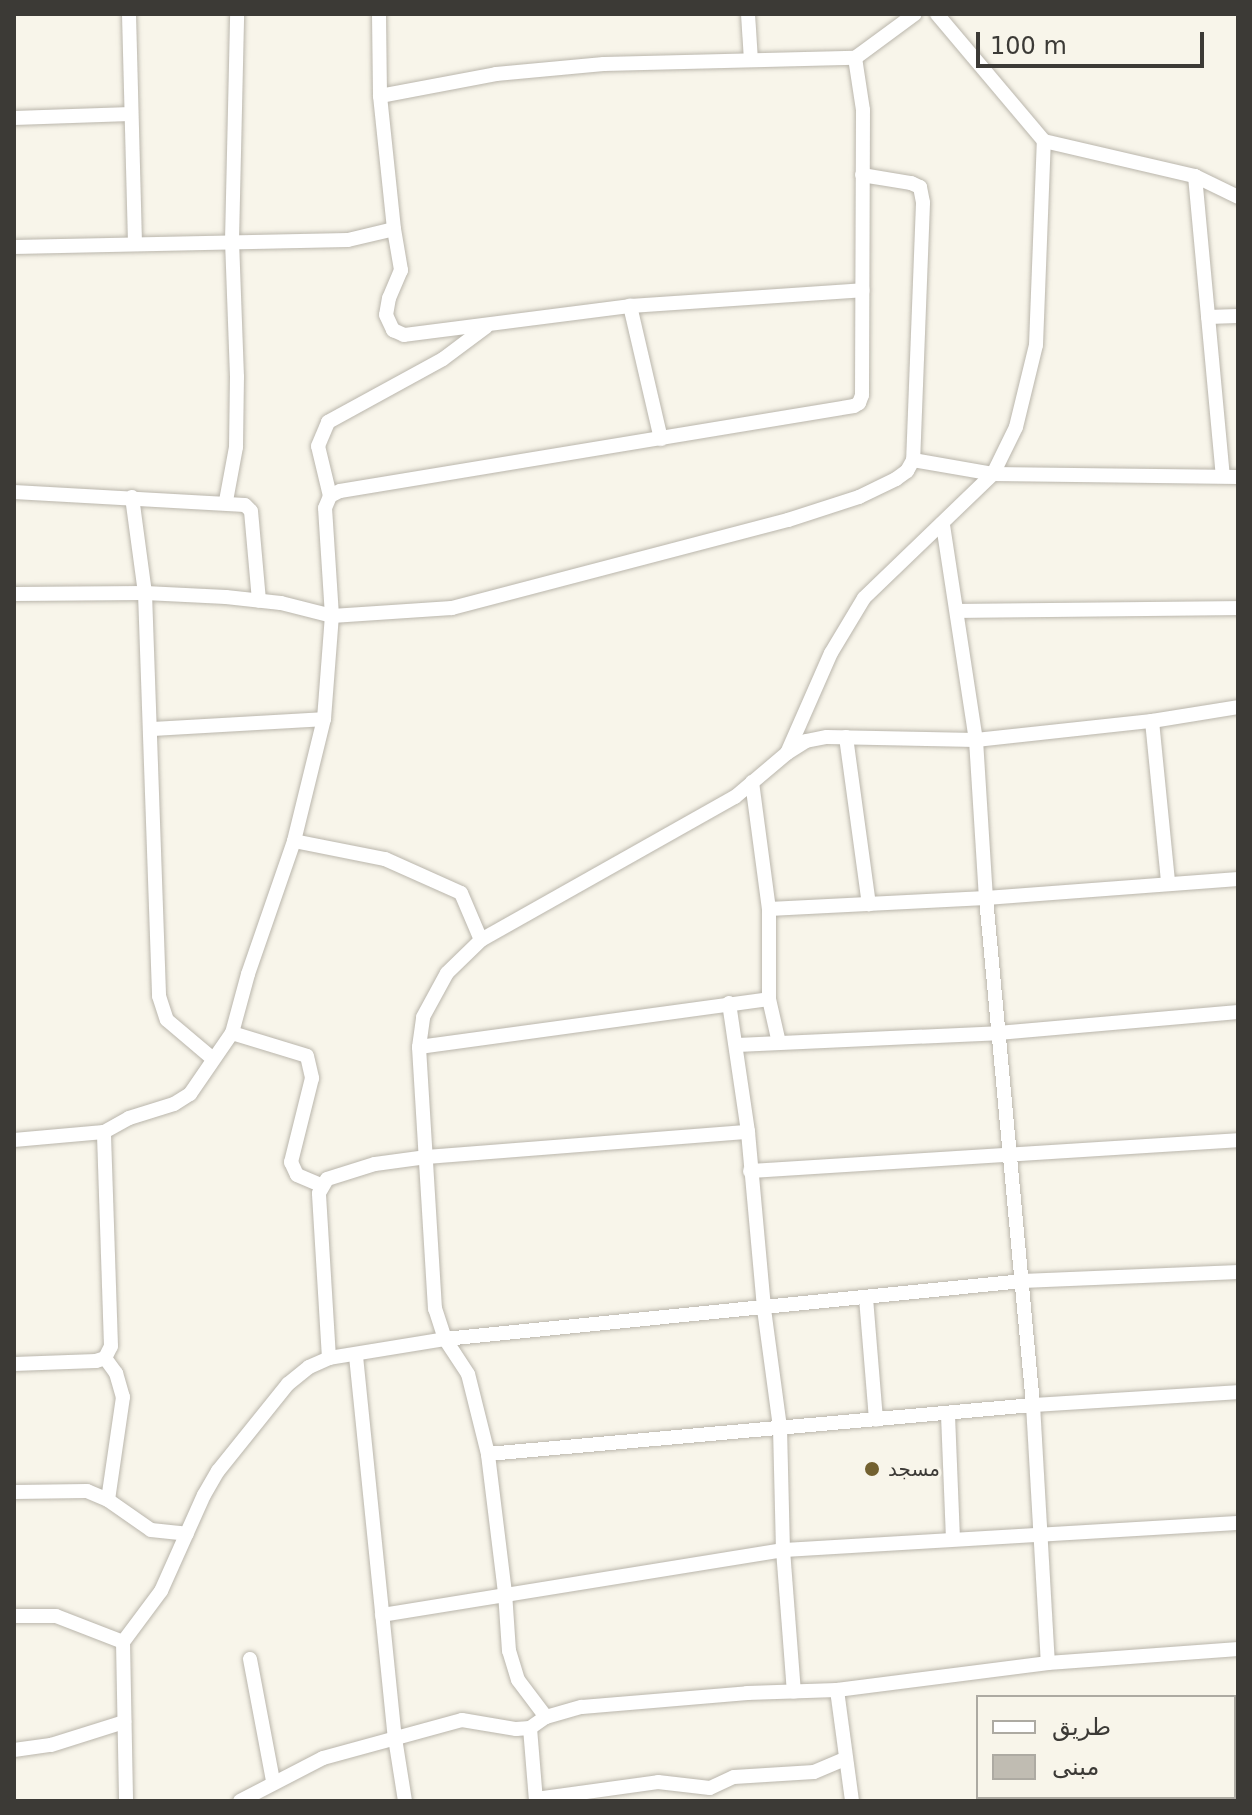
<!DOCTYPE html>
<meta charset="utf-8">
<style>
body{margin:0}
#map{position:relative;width:1252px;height:1815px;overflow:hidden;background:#f8f5ea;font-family:"DejaVu Sans",Vazirmatn,sans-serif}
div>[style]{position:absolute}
.building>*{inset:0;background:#c0bcb2}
.roads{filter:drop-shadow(0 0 2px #bab6ac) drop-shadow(0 0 2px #bab6ac)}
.street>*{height:14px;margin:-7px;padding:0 7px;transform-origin:7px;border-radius:7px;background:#fff}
.dots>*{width:22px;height:22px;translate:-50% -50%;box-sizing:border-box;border:4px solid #f8f5ea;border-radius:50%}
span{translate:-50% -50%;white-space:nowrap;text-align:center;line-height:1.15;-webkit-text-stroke:6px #f8f5ea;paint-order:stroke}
.poi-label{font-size:20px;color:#3c3a36}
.left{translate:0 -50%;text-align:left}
.frame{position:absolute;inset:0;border:16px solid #3c3a36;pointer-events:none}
.legend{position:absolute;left:976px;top:1695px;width:260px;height:104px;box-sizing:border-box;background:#f8f5ea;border:2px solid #adaaa2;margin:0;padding:10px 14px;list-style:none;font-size:24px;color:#3c3a36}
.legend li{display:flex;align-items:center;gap:16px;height:40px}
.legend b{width:40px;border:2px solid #adaaa2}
.scale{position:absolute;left:976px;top:32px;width:228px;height:36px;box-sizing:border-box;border:4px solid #3c3a36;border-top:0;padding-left:10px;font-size:24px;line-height:28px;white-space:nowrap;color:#3c3a36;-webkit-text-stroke:6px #f8f5ea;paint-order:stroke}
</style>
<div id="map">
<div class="building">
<i style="clip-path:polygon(1234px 1723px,1238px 1723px,1238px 1801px,1056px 1801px,1056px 1797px,1234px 1797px)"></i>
</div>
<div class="roads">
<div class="street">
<i style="left:129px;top:14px;width:230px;rotate:88.5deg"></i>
<i style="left:748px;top:14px;width:46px;rotate:86.3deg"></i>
<i style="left:937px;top:14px;width:166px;rotate:49.9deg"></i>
<i style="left:1044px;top:141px;width:155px;rotate:13.1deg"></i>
<i style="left:1195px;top:176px;width:48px;rotate:26deg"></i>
<i style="left:380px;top:96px;width:118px;rotate:-10.7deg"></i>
<i style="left:496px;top:74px;width:108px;rotate:-5.3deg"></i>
<i style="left:604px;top:64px;width:251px;rotate:-1.4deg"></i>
<i style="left:855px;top:58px;width:74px;rotate:-36.3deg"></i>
<i style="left:14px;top:118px;width:117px;rotate:-2deg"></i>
<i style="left:862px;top:175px;width:50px;rotate:9.3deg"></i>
<i style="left:911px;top:183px;width:10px;rotate:24deg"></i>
<i style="left:920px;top:187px;width:16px;rotate:79deg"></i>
<i style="left:923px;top:203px;width:257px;rotate:92.2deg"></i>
<i style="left:913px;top:460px;width:81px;rotate:9.9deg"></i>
<i style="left:993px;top:474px;width:245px;rotate:0.7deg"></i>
<i style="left:1195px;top:176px;width:301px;rotate:84.7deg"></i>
<i style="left:394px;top:229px;width:42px;rotate:80.3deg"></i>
<i style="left:401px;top:270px;width:30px;rotate:113deg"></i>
<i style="left:389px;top:298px;width:17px;rotate:100deg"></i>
<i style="left:386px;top:315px;width:17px;rotate:65deg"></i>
<i style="left:393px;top:330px;width:12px;rotate:24deg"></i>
<i style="left:404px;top:335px;width:228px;rotate:-7.3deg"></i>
<i style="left:14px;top:247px;width:334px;rotate:-1.2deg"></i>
<i style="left:348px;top:240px;width:47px;rotate:-13.4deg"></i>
<i style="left:394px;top:229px;width:134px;rotate:-96deg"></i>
<i style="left:380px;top:96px;width:82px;rotate:-90.7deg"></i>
<i style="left:1208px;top:317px;width:30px;rotate:-2deg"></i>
<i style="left:661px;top:439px;width:137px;rotate:-103.1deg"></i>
<i style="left:630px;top:306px;width:233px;rotate:-3.9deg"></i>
<i style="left:14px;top:492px;width:231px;rotate:3.2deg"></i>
<i style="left:245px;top:505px;width:8px;rotate:45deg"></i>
<i style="left:251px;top:511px;width:90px;rotate:84.9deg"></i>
<i style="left:330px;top:496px;width:51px;rotate:-103.5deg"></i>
<i style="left:318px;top:446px;width:26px;rotate:-67deg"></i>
<i style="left:328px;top:422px;width:131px;rotate:-28.7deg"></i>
<i style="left:443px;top:359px;width:54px;rotate:-36.7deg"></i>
<i style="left:132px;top:497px;width:97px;rotate:82.3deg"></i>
<i style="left:145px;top:593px;width:403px;rotate:88deg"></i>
<i style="left:159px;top:996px;width:25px;rotate:72deg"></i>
<i style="left:167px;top:1020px;width:59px;rotate:40.2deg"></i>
<i style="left:226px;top:501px;width:55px;rotate:-79.5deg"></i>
<i style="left:236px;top:447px;width:70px;rotate:-89.2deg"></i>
<i style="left:237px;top:377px;width:136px;rotate:-92.1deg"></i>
<i style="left:232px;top:241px;width:227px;rotate:-88.7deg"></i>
<i style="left:943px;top:525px;width:218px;rotate:81.3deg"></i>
<i style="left:976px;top:740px;width:158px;rotate:86.4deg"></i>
<i style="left:986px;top:898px;width:509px;rotate:84.7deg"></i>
<i style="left:1033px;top:1405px;width:258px;rotate:86.7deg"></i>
<i style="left:14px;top:594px;width:131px;rotate:-0.4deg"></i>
<i style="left:145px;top:593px;width:81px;rotate:2.8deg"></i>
<i style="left:226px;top:597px;width:55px;rotate:6.2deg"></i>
<i style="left:281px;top:603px;width:53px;rotate:14.3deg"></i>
<i style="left:332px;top:616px;width:120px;rotate:-3.8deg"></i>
<i style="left:452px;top:608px;width:347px;rotate:-14.7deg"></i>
<i style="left:788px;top:520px;width:75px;rotate:-17.9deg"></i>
<i style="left:859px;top:497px;width:41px;rotate:-25.9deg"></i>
<i style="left:896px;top:479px;width:14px;rotate:-36deg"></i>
<i style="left:907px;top:471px;width:13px;rotate:-61deg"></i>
<i style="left:959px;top:611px;width:279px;rotate:-0.6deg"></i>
<i style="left:1152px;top:721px;width:162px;rotate:84.3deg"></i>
<i style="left:151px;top:729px;width:173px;rotate:-3.3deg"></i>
<i style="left:846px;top:737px;width:169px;rotate:82.2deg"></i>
<i style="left:787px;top:753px;width:22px;rotate:-32deg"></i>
<i style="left:806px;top:741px;width:21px;rotate:-11deg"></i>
<i style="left:827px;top:737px;width:149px;rotate:1.2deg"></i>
<i style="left:976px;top:740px;width:177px;rotate:-6.2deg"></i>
<i style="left:1152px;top:721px;width:87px;rotate:-9.2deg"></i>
<i style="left:752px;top:782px;width:128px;rotate:82.4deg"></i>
<i style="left:769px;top:909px;width:90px;rotate:90deg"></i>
<i style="left:769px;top:999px;width:45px;rotate:77.2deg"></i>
<i style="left:294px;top:841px;width:93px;rotate:11.2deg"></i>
<i style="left:385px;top:859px;width:83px;rotate:24.1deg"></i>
<i style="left:461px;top:893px;width:51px;rotate:66.9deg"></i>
<i style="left:769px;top:909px;width:217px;rotate:-2.9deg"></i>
<i style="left:986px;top:898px;width:253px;rotate:-4.3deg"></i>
<i style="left:729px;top:1003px;width:130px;rotate:81.6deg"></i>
<i style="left:748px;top:1132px;width:178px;rotate:84.8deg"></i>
<i style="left:764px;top:1309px;width:120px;rotate:82.3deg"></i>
<i style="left:780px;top:1428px;width:122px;rotate:88.6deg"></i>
<i style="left:783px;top:1550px;width:142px;rotate:85.6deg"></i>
<i style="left:232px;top:1033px;width:78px;rotate:17deg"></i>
<i style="left:307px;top:1056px;width:23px;rotate:77deg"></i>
<i style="left:312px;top:1078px;width:87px;rotate:104deg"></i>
<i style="left:291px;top:1162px;width:14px;rotate:65deg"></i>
<i style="left:297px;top:1175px;width:25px;rotate:23deg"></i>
<i style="left:737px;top:1045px;width:261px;rotate:-2.6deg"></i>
<i style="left:998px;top:1033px;width:241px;rotate:-5deg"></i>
<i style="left:419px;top:1047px;width:353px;rotate:-7.8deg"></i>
<i style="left:14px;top:1140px;width:90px;rotate:-5.1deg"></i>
<i style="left:104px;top:1132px;width:29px;rotate:-29deg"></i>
<i style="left:129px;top:1118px;width:47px;rotate:-17.3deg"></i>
<i style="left:174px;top:1104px;width:19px;rotate:-32deg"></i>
<i style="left:190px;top:1094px;width:74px;rotate:-55.5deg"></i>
<i style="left:232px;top:1033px;width:61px;rotate:-74.8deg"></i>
<i style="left:248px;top:974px;width:141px;rotate:-70.9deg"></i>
<i style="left:294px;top:841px;width:126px;rotate:-76.2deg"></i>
<i style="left:324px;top:719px;width:103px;rotate:-85.6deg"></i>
<i style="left:332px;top:616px;width:108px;rotate:-93.7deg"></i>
<i style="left:325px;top:508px;width:13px;rotate:-67deg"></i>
<i style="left:330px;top:496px;width:11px;rotate:-27deg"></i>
<i style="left:340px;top:491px;width:521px;rotate:-9.39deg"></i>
<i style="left:854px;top:406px;width:6px;rotate:-31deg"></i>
<i style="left:859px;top:403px;width:9px;rotate:-69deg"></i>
<i style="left:862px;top:395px;width:285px;rotate:-89.8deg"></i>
<i style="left:863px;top:110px;width:53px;rotate:-98.7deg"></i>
<i style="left:750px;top:1171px;width:489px;rotate:-3.6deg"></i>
<i style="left:866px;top:1298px;width:122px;rotate:85.3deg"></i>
<i style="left:356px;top:1356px;width:384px;rotate:84.2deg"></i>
<i style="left:395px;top:1738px;width:64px;rotate:81deg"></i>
<i style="left:105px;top:1358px;width:19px;rotate:54deg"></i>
<i style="left:116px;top:1373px;width:25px;rotate:74deg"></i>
<i style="left:123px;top:1397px;width:104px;rotate:98.3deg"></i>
<i style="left:329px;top:1358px;width:165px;rotate:-93.5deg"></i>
<i style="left:319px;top:1193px;width:16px;rotate:-60deg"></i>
<i style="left:327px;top:1179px;width:50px;rotate:-17.4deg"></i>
<i style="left:375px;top:1164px;width:52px;rotate:-7.7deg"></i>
<i style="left:427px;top:1157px;width:322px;rotate:-4.5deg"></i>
<i style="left:14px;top:1364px;width:82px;rotate:-2.1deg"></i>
<i style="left:96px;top:1361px;width:9px;rotate:-18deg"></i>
<i style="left:105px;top:1358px;width:13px;rotate:-63deg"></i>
<i style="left:111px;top:1346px;width:214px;rotate:-91.9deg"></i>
<i style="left:948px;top:1415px;width:123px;rotate:87.7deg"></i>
<i style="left:488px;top:1454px;width:547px;rotate:-5.14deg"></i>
<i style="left:1033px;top:1405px;width:205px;rotate:-3.6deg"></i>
<i style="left:14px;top:1492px;width:73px;rotate:-0.8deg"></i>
<i style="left:87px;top:1491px;width:23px;rotate:23deg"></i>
<i style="left:108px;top:1500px;width:52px;rotate:34.9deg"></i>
<i style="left:151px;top:1530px;width:36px;rotate:6deg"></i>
<i style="left:382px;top:1615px;width:406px;rotate:-9.2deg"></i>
<i style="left:783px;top:1550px;width:456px;rotate:-3.4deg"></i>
<i style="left:14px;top:1616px;width:42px"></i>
<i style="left:56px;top:1616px;width:72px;rotate:21.2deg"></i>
<i style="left:123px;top:1642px;width:159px;rotate:88.9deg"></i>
<i style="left:123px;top:1642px;width:64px;rotate:-53.3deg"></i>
<i style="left:161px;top:1591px;width:105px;rotate:-65.9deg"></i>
<i style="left:204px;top:1495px;width:28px;rotate:-60deg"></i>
<i style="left:218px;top:1471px;width:112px;rotate:-51.2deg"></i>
<i style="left:288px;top:1384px;width:27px;rotate:-39deg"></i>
<i style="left:309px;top:1367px;width:22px;rotate:-24deg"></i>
<i style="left:329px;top:1358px;width:118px;rotate:-9.3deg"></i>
<i style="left:445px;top:1339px;width:581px;rotate:-5.73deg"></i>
<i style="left:1023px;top:1281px;width:215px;rotate:-2.4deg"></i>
<i style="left:250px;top:1659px;width:124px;rotate:79.3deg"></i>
<i style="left:837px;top:1690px;width:112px;rotate:82.3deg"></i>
<i style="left:546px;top:1717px;width:46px;rotate:-127.1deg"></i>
<i style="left:518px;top:1680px;width:30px;rotate:-107deg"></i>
<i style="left:509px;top:1651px;width:58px;rotate:-93.9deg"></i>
<i style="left:505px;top:1593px;width:140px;rotate:-97deg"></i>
<i style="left:488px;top:1454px;width:82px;rotate:-104deg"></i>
<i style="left:468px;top:1374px;width:42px;rotate:-123.3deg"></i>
<i style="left:445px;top:1339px;width:32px;rotate:-108deg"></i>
<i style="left:435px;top:1309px;width:262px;rotate:-93.5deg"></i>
<i style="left:419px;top:1047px;width:30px;rotate:-82deg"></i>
<i style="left:423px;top:1017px;width:50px;rotate:-61.4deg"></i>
<i style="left:447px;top:973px;width:47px;rotate:-44.1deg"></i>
<i style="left:481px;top:940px;width:291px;rotate:-29.4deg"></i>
<i style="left:735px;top:797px;width:68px;rotate:-40.2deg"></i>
<i style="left:787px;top:753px;width:109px;rotate:-66.3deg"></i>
<i style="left:831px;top:653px;width:64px;rotate:-59deg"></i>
<i style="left:864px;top:598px;width:179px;rotate:-43.9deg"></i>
<i style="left:993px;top:474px;width:52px;rotate:-63.9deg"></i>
<i style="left:1016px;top:427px;width:84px;rotate:-76.3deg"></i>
<i style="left:1036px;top:345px;width:204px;rotate:-87.8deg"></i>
<i style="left:530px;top:1728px;width:73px;rotate:85.3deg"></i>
<i style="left:14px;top:1750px;width:37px;rotate:-8deg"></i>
<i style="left:51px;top:1745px;width:77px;rotate:-17.5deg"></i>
<i style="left:536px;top:1799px;width:123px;rotate:-7.9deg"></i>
<i style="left:658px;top:1782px;width:52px;rotate:6.6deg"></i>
<i style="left:710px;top:1788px;width:26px;rotate:-25deg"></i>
<i style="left:734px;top:1777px;width:80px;rotate:-3.6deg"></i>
<i style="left:814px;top:1772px;width:34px;rotate:-23deg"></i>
<i style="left:240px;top:1801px;width:93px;rotate:-27.4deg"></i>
<i style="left:323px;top:1758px;width:144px;rotate:-15.3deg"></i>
<i style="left:462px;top:1720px;width:55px;rotate:9.5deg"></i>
<i style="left:516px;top:1729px;width:14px;rotate:-4deg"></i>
<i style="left:530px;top:1728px;width:19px;rotate:-35deg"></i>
<i style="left:546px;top:1717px;width:37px;rotate:-16deg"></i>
<i style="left:582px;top:1707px;width:166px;rotate:-4.8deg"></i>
<i style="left:747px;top:1693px;width:90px;rotate:-1.9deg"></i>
<i style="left:837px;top:1690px;width:213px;rotate:-7.3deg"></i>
<i style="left:1048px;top:1663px;width:191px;rotate:-4.2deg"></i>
</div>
</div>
<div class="dots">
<i style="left:872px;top:1469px;background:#736130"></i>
</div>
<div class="poi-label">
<span class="left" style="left:888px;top:1469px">مسجد</span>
</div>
<div class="frame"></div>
<ul class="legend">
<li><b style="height:10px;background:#fff"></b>طريق</li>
<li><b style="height:22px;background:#c0bcb2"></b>مبنى</li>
</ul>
<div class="scale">100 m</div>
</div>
